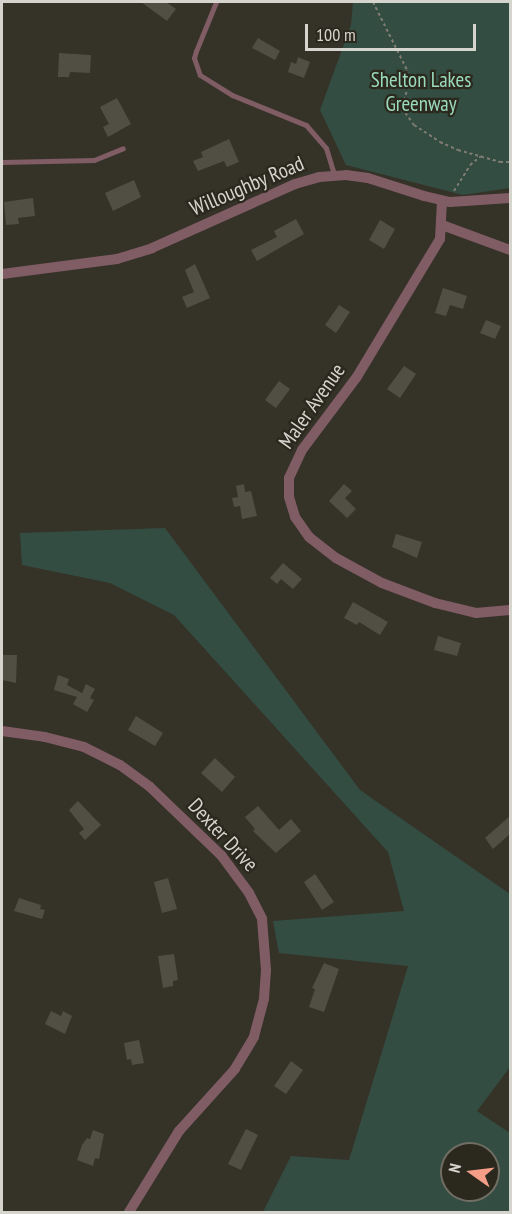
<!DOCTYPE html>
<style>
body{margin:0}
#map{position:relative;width:512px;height:1214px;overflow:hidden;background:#353228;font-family:"PT Sans Narrow",sans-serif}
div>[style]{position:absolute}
.green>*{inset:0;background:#344d42}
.building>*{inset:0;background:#514f44}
.path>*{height:2px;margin-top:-1px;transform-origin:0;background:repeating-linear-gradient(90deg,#7d7b72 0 3px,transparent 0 6px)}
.lane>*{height:5px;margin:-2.5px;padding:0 2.5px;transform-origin:2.5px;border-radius:2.5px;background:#805c65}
.street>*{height:10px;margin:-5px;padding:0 5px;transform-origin:5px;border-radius:5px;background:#805c65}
span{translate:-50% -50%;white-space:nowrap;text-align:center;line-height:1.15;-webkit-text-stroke:4.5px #2b281e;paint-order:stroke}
.park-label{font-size:21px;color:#9adbbc}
.street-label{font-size:21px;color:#d5d4cd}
.frame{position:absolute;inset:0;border:3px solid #d5d4cd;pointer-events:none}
.north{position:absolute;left:440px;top:1142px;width:60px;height:60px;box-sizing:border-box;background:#2b281e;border:2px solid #6f6d64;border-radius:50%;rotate:284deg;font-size:16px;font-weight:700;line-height:24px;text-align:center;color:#d5d4cd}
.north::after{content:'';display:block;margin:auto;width:21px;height:27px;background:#f49e88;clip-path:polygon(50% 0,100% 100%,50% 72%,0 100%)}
.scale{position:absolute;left:305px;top:24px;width:171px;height:27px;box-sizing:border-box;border:3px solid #d5d4cd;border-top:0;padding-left:8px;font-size:18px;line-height:21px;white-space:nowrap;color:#d5d4cd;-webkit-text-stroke:4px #2b281e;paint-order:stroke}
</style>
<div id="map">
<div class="green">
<i style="clip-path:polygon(353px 2px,510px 2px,510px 188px,463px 195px,346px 165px,320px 110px,351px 25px)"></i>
<i style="clip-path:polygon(evenodd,165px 528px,360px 790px,510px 894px,510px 1067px,477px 1111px,510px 1133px,510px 1212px,263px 1212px,291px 1156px,349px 1160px,408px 966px,279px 953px,273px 921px,404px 911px,388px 852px,174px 615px,110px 583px,22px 565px,20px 533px,165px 528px,452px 1154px,488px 1154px,488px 1190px,452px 1190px,452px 1154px)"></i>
</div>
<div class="building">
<i style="clip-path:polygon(141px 2px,166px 2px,176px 9px,167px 21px)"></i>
<i style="clip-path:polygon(258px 38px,280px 51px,275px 60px,252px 48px)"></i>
<i style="clip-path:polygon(59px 53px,91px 55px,90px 73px,70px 72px,69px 77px,58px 77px)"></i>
<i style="clip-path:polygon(298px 57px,310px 62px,304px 78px,288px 72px,291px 62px,296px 64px)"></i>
<i style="clip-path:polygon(117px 98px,131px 124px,108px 137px,103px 127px,109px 124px,100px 107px)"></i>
<i style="clip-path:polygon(229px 139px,239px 162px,227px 167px,224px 161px,198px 171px,193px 161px,203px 157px,201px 152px)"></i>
<i style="clip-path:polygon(134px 180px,141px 197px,113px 211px,105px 193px)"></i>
<i style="clip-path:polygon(33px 198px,35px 216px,18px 218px,19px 224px,6px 225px,4px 202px)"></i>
<i style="clip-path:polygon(296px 219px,304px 234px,257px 261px,251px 250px,277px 237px,274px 231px)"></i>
<i style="clip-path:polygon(380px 220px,395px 229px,384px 249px,369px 240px)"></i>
<i style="clip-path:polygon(195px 264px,210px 298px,187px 308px,182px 297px,194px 292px,185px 270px)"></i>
<i style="clip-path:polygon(443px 288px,467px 296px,463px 309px,450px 305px,446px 316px,435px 313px)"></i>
<i style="clip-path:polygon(339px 305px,350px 312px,336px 333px,325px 325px)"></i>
<i style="clip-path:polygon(486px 320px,501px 326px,495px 339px,480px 333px)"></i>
<i style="clip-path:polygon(404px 366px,416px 374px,400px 398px,387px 389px)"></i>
<i style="clip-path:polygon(279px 381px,290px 389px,276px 408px,265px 400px)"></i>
<i style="clip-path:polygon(244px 484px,245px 492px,251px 491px,257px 516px,242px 519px,240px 506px,234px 507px,232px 498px,238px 497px,236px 486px)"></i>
<i style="clip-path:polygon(344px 484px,352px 491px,345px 498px,356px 509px,347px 518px,329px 501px)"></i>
<i style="clip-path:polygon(396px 534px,422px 542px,417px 558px,392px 547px)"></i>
<i style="clip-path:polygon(283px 563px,302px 579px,293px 589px,281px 579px,277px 584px,270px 578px)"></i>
<i style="clip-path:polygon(353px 602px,388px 622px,380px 635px,359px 622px,357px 625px,344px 618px)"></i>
<i style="clip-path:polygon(438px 636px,461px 643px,457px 656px,434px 650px)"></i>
<i style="clip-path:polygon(2px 655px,17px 655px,16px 683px,2px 680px)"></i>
<i style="clip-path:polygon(58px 675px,69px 679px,67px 685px,82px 693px,86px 684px,95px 689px,90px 698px,94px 700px,87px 712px,73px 704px,77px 697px,54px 690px)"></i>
<i style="clip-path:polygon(136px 716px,163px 733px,155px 746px,128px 730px)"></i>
<i style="clip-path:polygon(215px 758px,235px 777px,222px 792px,201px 773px)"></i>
<i style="clip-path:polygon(78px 801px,101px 825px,85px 840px,79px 833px,84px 829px,69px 810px)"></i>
<i style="clip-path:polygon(258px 806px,279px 830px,291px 819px,301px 831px,276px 853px,253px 831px,255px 829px,245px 817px)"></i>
<i style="clip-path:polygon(510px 816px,510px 834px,493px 849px,485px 838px)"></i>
<i style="clip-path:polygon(315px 874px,334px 902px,322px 910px,304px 882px)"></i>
<i style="clip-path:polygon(168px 878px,177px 909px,162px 913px,154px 882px)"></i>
<i style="clip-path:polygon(19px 898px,41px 905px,40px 909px,45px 910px,42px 919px,14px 911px)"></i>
<i style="clip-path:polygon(174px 954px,178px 980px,173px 981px,173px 986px,163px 988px,158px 956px)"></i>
<i style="clip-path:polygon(324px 963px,339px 969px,324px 1012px,309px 1007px,315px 989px,312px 988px)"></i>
<i style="clip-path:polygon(51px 1011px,61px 1016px,63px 1011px,72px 1016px,65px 1034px,45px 1024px)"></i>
<i style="clip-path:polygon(139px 1040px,144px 1063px,132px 1065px,131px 1059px,127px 1060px,124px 1043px)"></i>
<i style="clip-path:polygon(291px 1061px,303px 1070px,286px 1094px,274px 1086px)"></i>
<i style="clip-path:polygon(246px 1129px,258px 1135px,241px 1170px,228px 1164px)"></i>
<i style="clip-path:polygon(93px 1130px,104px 1134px,99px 1159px,95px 1158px,93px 1166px,77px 1160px,82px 1145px,87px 1138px,90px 1139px)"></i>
</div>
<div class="path">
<i style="left:373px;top:2px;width:76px;rotate:63.4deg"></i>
<i style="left:407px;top:70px;width:16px;rotate:86deg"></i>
<i style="left:408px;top:86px;width:23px;rotate:105deg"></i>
<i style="left:402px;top:108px;width:21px;rotate:55deg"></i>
<i style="left:414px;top:125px;width:31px;rotate:33deg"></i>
<i style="left:440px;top:142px;width:20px;rotate:24deg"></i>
<i style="left:458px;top:150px;width:44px;rotate:15.9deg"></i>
<i style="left:500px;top:162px;width:10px"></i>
<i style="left:454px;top:191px;width:31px;rotate:-58deg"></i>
<i style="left:470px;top:165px;width:14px;rotate:-39deg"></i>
</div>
<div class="lane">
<i style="left:216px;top:2px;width:53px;rotate:112.2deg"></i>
<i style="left:196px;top:51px;width:7px;rotate:106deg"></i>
<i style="left:194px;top:58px;width:18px;rotate:71deg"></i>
<i style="left:200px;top:75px;width:38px;rotate:32deg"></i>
<i style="left:232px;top:95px;width:80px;rotate:22.1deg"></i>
<i style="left:306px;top:125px;width:30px;rotate:49deg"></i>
<i style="left:326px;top:148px;width:28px;rotate:73deg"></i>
<i style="left:2px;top:162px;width:92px;rotate:-1.2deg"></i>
<i style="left:94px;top:160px;width:31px;rotate:-22deg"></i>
</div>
<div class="street">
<i style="left:442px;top:201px;width:38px;rotate:93deg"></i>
<i style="left:440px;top:239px;width:162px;rotate:121.1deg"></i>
<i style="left:356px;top:378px;width:90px;rotate:126.9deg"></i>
<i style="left:302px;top:450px;width:31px;rotate:115deg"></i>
<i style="left:289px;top:478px;width:19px;rotate:90deg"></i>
<i style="left:289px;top:497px;width:21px;rotate:73deg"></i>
<i style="left:295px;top:517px;width:24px;rotate:55deg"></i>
<i style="left:309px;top:537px;width:34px;rotate:38deg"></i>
<i style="left:336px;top:558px;width:52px;rotate:28.5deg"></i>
<i style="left:382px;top:583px;width:57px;rotate:20.7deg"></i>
<i style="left:435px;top:603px;width:42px;rotate:13.7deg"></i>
<i style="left:476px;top:613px;width:34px;rotate:-5deg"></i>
<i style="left:442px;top:225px;width:72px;rotate:20.2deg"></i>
<i style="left:2px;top:274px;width:116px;rotate:-7.4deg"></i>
<i style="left:117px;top:259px;width:37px;rotate:-17deg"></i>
<i style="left:152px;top:248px;width:157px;rotate:-24.1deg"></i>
<i style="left:295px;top:184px;width:25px;rotate:-16deg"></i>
<i style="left:319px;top:177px;width:27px;rotate:-4deg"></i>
<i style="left:346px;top:175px;width:22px;rotate:8deg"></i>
<i style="left:368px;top:178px;width:59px;rotate:17.8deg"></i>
<i style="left:424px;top:196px;width:27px;rotate:13deg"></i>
<i style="left:450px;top:202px;width:60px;rotate:-3.8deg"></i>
<i style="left:2px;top:731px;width:43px;rotate:7.9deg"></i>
<i style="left:45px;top:737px;width:40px;rotate:14.4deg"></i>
<i style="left:84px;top:747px;width:40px;rotate:26.6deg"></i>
<i style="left:120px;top:765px;width:37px;rotate:36deg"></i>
<i style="left:150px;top:787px;width:98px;rotate:43.8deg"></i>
<i style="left:221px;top:855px;width:47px;rotate:53.6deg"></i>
<i style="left:249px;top:893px;width:29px;rotate:63deg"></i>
<i style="left:262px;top:919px;width:51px;rotate:85.5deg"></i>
<i style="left:266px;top:970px;width:29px;rotate:94deg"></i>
<i style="left:264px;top:999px;width:39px;rotate:105deg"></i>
<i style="left:254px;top:1037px;width:37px;rotate:121deg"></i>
<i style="left:235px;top:1069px;width:84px;rotate:132.1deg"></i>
<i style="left:179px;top:1131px;width:95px;rotate:121.7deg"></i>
</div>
<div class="park-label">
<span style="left:421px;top:92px">Shelton Lakes<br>Greenway</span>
</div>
<div class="street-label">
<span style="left:247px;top:186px;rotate:-23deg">Willoughby Road</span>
<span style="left:312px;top:406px;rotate:-55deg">Maler Avenue</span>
<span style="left:223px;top:835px;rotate:47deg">Dexter Drive</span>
</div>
<div class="frame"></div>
<div class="north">N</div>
<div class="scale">100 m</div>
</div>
